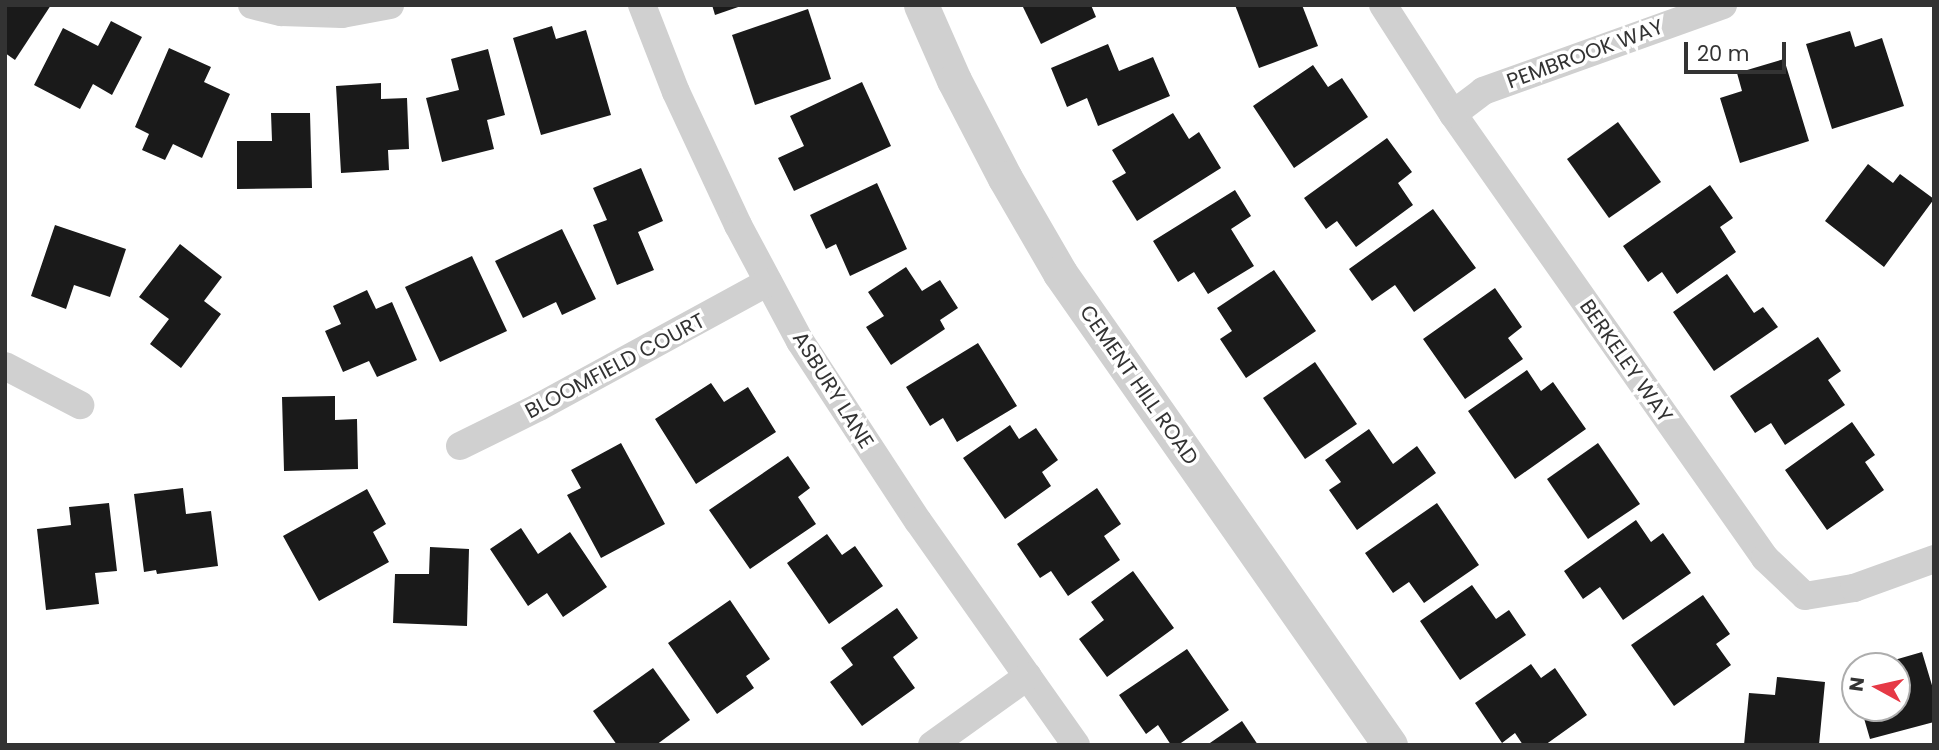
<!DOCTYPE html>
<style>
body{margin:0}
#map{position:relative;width:1939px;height:750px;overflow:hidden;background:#fff;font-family:Poppins,sans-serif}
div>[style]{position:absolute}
.building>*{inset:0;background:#1a1a1a}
.minor>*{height:28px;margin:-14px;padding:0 14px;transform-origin:14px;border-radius:14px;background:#d0d0d0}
.tertiary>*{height:35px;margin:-17.5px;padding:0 17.5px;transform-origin:17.5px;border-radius:17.5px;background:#d0d0d0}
span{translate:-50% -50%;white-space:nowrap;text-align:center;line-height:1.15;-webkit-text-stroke:7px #fff;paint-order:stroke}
.street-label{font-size:21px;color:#333}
.frame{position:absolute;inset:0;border:7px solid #333;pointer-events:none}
.north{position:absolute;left:1841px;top:652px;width:70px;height:70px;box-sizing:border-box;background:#fff;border:2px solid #adadad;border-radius:50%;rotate:278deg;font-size:19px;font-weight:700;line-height:28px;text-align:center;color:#333}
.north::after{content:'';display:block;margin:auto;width:24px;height:32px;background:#e63946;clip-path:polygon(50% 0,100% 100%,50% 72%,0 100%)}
.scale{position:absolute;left:1684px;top:42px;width:102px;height:32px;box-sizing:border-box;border:4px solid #333;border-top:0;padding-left:9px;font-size:21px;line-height:24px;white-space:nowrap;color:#333;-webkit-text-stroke:5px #fff;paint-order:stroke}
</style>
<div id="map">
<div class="building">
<i style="clip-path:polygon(5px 5px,51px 5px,15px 60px,5px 53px)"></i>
<i style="clip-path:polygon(712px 5px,741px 5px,741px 6px,715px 15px)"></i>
<i style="clip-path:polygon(1022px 5px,1091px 5px,1096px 17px,1041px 44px)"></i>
<i style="clip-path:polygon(1235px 5px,1302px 5px,1318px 46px,1259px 68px)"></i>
<i style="clip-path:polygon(808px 9px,831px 79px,755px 105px,732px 35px)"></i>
<i style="clip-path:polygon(111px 21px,142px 37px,112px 95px,93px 84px,80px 109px,34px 85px,63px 28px,98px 46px)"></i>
<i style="clip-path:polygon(552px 26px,556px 39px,586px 30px,611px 115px,541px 135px,513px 38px)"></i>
<i style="clip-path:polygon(1850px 31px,1855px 47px,1882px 38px,1904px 106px,1832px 129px,1806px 44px)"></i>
<i style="clip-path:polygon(1108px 44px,1119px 71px,1153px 57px,1170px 96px,1098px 126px,1087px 98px,1067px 107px,1051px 68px)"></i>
<i style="clip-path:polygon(169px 48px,211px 67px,204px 82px,230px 94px,202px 158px,173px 144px,165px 160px,142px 150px,149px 134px,135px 127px)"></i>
<i style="clip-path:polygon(488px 49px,505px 115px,487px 120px,494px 149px,442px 162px,426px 98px,459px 90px,451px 59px)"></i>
<i style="clip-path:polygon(1784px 59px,1809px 141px,1740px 163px,1720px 98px,1742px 91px,1737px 73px)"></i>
<i style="clip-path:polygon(1313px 65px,1328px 87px,1342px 78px,1368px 117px,1294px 168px,1253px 106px)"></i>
<i style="clip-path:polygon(862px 82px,891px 146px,794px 191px,778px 158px,804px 146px,790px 116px)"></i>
<i style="clip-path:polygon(381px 83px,381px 99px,407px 98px,409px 149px,388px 150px,389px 170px,341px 173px,336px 86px)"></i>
<i style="clip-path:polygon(271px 113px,310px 113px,312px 188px,237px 189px,237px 141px,272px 141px)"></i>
<i style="clip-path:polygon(1173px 113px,1189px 139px,1199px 132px,1221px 168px,1137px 221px,1112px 181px,1126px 173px,1112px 150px)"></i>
<i style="clip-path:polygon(1618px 122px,1661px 182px,1609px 218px,1567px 159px)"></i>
<i style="clip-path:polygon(1387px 138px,1412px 172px,1398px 183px,1413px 205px,1356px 247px,1337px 221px,1326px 229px,1304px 198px)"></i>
<i style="clip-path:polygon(1868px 164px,1893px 183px,1900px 174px,1934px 199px,1884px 267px,1825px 221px)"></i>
<i style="clip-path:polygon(641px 168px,663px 221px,638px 232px,654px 270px,617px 285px,593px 225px,607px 220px,593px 188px)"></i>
<i style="clip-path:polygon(877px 183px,907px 249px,850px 276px,836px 244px,826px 249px,810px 215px)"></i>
<i style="clip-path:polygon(1710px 185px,1733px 218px,1720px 227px,1736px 252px,1677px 294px,1662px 272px,1648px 282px,1623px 246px)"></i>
<i style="clip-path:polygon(1235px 190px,1251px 216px,1231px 229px,1254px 266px,1208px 294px,1194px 272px,1178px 282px,1153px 241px)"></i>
<i style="clip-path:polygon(1433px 209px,1476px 268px,1414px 312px,1395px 285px,1372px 301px,1349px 269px)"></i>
<i style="clip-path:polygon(55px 225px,126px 249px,110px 297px,74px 285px,66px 309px,31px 296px)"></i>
<i style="clip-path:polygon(562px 229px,596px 299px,562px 315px,556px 302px,523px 318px,495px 261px)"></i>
<i style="clip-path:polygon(180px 244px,222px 277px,204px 301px,221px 314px,181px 368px,150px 344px,169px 319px,139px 297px)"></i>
<i style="clip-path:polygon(472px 256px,507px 331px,440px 362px,405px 287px)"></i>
<i style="clip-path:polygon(906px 267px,922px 291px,940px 280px,958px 308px,940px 320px,945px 329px,891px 365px,866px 327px,884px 316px,868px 292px)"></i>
<i style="clip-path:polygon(1274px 270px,1316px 331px,1246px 378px,1220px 339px,1232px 331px,1217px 308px)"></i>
<i style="clip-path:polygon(1727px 274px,1754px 313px,1763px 307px,1778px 327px,1714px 371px,1673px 312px)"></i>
<i style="clip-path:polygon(1495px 288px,1522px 327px,1508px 338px,1523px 359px,1465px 399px,1423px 339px)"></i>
<i style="clip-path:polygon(367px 290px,376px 309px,392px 302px,417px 360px,377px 377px,369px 361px,343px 372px,325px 331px,341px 324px,333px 306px)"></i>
<i style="clip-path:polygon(1818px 337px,1841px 371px,1828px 380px,1845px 405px,1785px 445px,1771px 423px,1755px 433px,1730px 396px)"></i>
<i style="clip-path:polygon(978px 343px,1017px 406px,957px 442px,943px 418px,930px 426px,906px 387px)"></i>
<i style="clip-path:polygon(1315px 362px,1357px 424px,1305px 459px,1263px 398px)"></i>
<i style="clip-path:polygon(1527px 370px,1541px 391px,1553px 382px,1586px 429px,1515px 479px,1468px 411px)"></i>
<i style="clip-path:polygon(711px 383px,724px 402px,748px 387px,776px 432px,696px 484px,655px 419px)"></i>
<i style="clip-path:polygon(335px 396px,335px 420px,357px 419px,358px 469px,284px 471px,282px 397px)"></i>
<i style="clip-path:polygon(1852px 422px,1875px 455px,1865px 462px,1884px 490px,1827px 530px,1785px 470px)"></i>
<i style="clip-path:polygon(1010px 425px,1019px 439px,1036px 428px,1058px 460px,1042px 472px,1051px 486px,1005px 519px,963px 458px)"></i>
<i style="clip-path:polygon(1369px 429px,1393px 464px,1417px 446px,1436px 473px,1357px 530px,1329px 490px,1341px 482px,1325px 460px)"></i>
<i style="clip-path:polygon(621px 443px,665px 524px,601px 558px,567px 495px,581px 488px,571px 470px)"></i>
<i style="clip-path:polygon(1598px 443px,1640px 504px,1588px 539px,1547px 479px)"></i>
<i style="clip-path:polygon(788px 456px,810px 488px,798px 497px,816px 524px,750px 569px,709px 510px)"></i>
<i style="clip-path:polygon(183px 488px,186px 514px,211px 511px,218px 566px,157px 574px,156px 570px,144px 572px,134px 494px)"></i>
<i style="clip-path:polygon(1097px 488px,1121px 524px,1104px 536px,1120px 560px,1068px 596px,1051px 571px,1040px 578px,1017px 544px)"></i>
<i style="clip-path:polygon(367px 489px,386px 524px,373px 532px,389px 562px,319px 601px,283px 536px)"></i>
<i style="clip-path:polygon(109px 503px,117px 571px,95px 573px,99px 604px,46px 610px,37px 529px,71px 525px,69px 507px)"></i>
<i style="clip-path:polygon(1437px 503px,1479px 565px,1424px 603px,1409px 582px,1393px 593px,1365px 553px)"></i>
<i style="clip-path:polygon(1636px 520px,1651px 542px,1663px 533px,1691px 573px,1623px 620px,1600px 587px,1583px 599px,1564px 571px)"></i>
<i style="clip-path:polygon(521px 528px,538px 554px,570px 532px,607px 587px,563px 617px,547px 593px,528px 606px,490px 549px)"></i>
<i style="clip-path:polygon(827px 534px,842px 555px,855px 546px,883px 586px,829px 624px,787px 563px)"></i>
<i style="clip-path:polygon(430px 547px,469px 549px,467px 626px,393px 623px,395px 574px,429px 574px)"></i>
<i style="clip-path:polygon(1133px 571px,1174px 628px,1107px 677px,1079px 639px,1104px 620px,1091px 602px)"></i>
<i style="clip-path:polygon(1472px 585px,1496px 619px,1509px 610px,1526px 635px,1460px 680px,1420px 621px)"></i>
<i style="clip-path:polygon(1703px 595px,1730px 634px,1716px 644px,1731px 665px,1674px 706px,1631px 645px)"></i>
<i style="clip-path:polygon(730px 600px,770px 659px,746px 676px,754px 688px,717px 714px,668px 643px)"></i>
<i style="clip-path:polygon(897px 608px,918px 638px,893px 657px,915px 688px,862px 726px,830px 682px,853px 665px,841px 648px)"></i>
<i style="clip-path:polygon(1187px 649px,1229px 710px,1178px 745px,1171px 745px,1158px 725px,1146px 734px,1119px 695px)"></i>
<i style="clip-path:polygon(1922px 652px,1934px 692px,1934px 722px,1870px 739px,1861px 708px,1897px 708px,1897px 666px,1877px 665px)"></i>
<i style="clip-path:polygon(1531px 664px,1541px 678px,1555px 668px,1587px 715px,1545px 745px,1523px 745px,1515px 733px,1502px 743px,1475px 703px)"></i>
<i style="clip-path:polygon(653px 668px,690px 720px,656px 745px,617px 745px,593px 711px)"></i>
<i style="clip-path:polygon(1777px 677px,1825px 682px,1819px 745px,1744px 745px,1749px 693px,1775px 695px)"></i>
<i style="clip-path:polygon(1242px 721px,1258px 745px,1207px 745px)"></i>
</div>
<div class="minor">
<i style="left:252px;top:5px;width:30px;rotate:14deg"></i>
<i style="left:281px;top:12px;width:61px;rotate:1.9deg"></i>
<i style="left:342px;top:14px;width:49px;rotate:-10.6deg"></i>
<i style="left:642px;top:5px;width:93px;rotate:68.7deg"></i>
<i style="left:676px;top:92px;width:147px;rotate:65deg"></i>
<i style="left:738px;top:225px;width:132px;rotate:61.9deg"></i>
<i style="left:800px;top:341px;width:215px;rotate:56.8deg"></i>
<i style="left:918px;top:521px;width:274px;rotate:54.8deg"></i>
<i style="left:1383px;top:5px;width:130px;rotate:57.3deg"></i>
<i style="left:1453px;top:114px;width:543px;rotate:54.9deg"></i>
<i style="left:1765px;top:558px;width:55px;rotate:43.5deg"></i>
<i style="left:1805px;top:596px;width:50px;rotate:-9.3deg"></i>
<i style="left:1854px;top:588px;width:85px;rotate:-19.9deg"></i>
<i style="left:1453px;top:114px;width:38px;rotate:-37deg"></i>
<i style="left:1483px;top:91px;width:255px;rotate:-19.7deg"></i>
<i style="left:5px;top:366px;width:85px;rotate:27.5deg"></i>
<i style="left:460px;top:446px;width:88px;rotate:-26.3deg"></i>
<i style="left:539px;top:407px;width:261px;rotate:-28.6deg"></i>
<i style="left:932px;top:745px;width:118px;rotate:-35.7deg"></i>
</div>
<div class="tertiary">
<i style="left:921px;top:5px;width:82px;rotate:66.3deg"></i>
<i style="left:954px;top:80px;width:110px;rotate:62.5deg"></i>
<i style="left:1005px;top:178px;width:110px;rotate:59.9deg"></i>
<i style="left:1060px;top:273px;width:576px;rotate:55.04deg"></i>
</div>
<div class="street-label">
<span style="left:1585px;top:54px;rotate:-20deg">PEMBROOK WAY</span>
<span style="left:1626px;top:361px;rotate:55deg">BERKELEY WAY</span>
<span style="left:615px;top:366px;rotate:-28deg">BLOOMFIELD COURT</span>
<span style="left:1139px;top:385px;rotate:55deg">CEMENT HILL ROAD</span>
<span style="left:833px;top:390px;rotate:58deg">ASBURY LANE</span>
</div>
<div class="frame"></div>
<div class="north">N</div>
<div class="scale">20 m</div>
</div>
